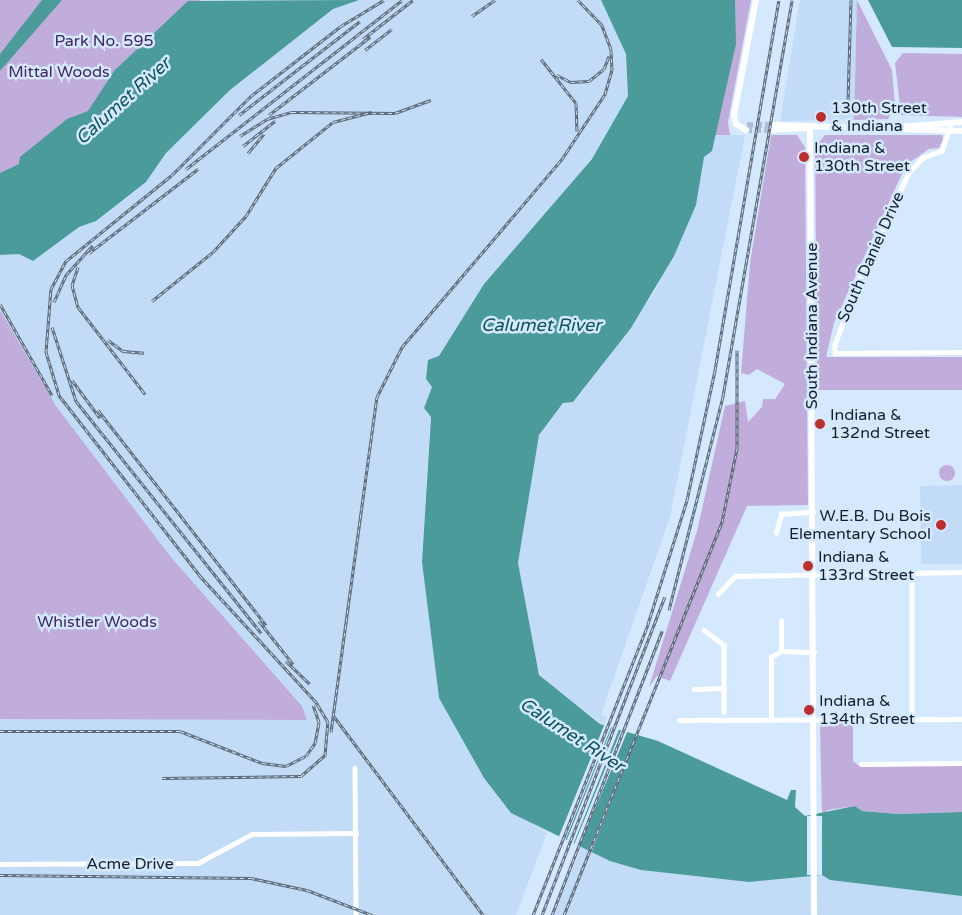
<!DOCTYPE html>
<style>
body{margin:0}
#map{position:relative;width:962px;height:915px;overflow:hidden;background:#d4e9fe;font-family:"Varela Round",sans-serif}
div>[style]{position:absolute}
.built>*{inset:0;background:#c2dbf6}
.green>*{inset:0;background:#c1addb}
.round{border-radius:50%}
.water>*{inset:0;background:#4c9b9b}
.pier>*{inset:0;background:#d4e9fe}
.secondary-tunnel>*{height:6px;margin-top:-3px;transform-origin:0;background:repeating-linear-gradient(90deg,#aec1d4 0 6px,transparent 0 9px)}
.street>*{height:4.5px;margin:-2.25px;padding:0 2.25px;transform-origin:2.25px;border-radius:2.25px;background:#fff}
.secondary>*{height:6px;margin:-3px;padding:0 3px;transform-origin:3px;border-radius:3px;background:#fff}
.rail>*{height:3px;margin-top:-1.5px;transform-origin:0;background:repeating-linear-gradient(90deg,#d4e9fe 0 4px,#5a6775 0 8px);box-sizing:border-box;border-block:1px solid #5a6775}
.dots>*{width:14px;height:14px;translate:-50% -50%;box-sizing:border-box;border:2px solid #d4e9fe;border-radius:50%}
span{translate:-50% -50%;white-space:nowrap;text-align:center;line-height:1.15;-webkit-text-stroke:5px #d4e9fe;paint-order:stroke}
.park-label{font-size:16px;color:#422462}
.poi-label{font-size:16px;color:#17202a}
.left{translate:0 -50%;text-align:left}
.right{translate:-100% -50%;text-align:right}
.street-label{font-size:16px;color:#17202a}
.water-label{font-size:18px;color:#0f5555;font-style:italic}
</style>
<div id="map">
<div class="built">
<i style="clip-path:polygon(359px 0,601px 0,626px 54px,628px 96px,596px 154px,484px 284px,426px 379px,432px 387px,422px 562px,439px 698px,503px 804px,547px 833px,516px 915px,0 915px,0 719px,307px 719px,302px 706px,170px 556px,56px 406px,0 310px,0 255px,19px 254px,33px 261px,79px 227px,96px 221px,146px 182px,166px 153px,230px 90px,333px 9px)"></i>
<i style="clip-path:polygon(800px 0,857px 0,854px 120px,780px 121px)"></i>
<i style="clip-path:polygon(713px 135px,745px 135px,670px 517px,601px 714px,607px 717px,604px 725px,541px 678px,529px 638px,518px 563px,537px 443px,543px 428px,564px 403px,571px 403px,579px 395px,654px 293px,697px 201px,700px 169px,704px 156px,712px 151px)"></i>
<i style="clip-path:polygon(962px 485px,962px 564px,921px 564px,920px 486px)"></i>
<i style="clip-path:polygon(581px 848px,641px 870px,749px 882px,822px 875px,830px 880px,962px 896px,962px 915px,554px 915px)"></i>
</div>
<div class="green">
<i style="clip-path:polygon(0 0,200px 0,83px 117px,0 179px,0 71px,28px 38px,13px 40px,0 54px)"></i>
<i style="clip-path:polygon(735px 0,751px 0,728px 122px,730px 135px,713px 135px,726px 80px)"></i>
<i style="clip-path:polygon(857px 0,892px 70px,895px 105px,888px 119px,854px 120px)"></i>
<i style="clip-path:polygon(903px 53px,962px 54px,962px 117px,901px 115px,895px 63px)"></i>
<i style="clip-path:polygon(771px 135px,797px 135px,805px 147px,808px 505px,747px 506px,670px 681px,657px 676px,649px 687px,697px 531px,725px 406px,745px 401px,748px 422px,762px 407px,763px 399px,775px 399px,785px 384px,757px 369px,749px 375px,741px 373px,750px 263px)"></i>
<i style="clip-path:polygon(825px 135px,942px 135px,943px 139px,939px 148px,929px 149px,906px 165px,834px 323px,826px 357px,962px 357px,962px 390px,817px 390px,815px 147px)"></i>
<i style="clip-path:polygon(0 310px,56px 406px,170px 556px,302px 706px,307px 720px,0 719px)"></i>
<i class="round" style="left:939px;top:465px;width:16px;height:16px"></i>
<i style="clip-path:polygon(853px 722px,853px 761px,858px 765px,962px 764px,962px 812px,898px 814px,862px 811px,855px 806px,828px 810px,822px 816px,820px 725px)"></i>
</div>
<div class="water">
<i style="clip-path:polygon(42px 0,62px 0,0 71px,0 54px)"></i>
<i style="clip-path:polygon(359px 0,333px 9px,230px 90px,166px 153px,146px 182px,96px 221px,79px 227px,33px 261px,19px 254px,0 255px,0 173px,19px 164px,20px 157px,67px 119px,88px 111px,114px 71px,188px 1px)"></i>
<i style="clip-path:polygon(601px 0,735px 0,736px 44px,712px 151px,704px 157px,696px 205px,674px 256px,631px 328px,573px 402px,563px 403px,539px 435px,518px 563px,539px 675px,600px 724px,658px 741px,787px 800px,791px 790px,796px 790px,795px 807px,805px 816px,855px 806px,862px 811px,898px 814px,962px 812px,962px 896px,830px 880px,822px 875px,749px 882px,641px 870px,610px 861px,511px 813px,484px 778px,439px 698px,422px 562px,431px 417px,424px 408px,432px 387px,426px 379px,428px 360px,439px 356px,484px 284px,592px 159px,628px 96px,626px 54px)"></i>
<i style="clip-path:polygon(868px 0,962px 0,962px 48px,892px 47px)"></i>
</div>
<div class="pier">
<i style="clip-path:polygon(605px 723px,612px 725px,565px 841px,558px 839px)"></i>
<i style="clip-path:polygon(613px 725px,620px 727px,573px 845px,566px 842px)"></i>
<i style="clip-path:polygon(622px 728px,628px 730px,579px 847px,574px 845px)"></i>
<i style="clip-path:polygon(638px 731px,592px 851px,589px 850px,637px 731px)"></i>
<i style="clip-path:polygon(807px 816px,822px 816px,822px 875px,807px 875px)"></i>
</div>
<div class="secondary-tunnel">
<i style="left:747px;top:125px;width:25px"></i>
<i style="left:746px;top:130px;width:25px"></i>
</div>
<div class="street">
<i style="left:952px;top:122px;width:31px;rotate:109deg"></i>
<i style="left:942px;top:151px;width:20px;rotate:160deg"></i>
<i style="left:923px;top:158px;width:21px;rotate:133deg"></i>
<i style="left:909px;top:173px;width:118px;rotate:115deg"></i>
<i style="left:859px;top:280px;width:69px;rotate:110.3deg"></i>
<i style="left:835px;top:345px;width:8px;rotate:90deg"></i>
<i style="left:835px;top:353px;width:127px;rotate:-0.5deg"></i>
<i style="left:776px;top:533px;width:20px;rotate:-75deg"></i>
<i style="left:781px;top:514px;width:32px;rotate:-4deg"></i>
<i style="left:912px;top:572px;width:148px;rotate:90deg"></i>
<i style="left:718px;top:594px;width:25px;rotate:-47deg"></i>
<i style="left:735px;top:576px;width:227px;rotate:-1deg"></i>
<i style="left:704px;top:630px;width:25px;rotate:37deg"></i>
<i style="left:724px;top:645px;width:67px;rotate:90deg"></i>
<i style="left:781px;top:651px;width:30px;rotate:-90deg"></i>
<i style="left:694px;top:689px;width:30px;rotate:-2deg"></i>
<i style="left:679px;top:720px;width:283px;rotate:-0.2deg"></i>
<i style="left:771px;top:720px;width:63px;rotate:-90deg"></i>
<i style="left:771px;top:657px;width:12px;rotate:-31deg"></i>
<i style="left:781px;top:651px;width:33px;rotate:2deg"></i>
<i style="left:861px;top:764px;width:101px;rotate:-0.6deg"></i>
<i style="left:355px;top:768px;width:147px;rotate:89.6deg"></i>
<i style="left:0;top:864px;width:198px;rotate:-0.3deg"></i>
<i style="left:198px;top:863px;width:61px;rotate:-28.2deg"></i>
<i style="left:252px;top:834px;width:104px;rotate:-0.6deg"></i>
</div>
<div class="secondary">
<i style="left:736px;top:124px;width:9px;rotate:-103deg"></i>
<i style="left:734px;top:115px;width:117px;rotate:-79.2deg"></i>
<i style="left:736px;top:124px;width:12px;rotate:31deg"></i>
<i style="left:772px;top:125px;width:190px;rotate:1.8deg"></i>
<i style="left:898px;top:127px;width:64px;rotate:-4.5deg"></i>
<i style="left:810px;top:128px;width:787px;rotate:89.71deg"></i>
<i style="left:771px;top:130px;width:38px;rotate:-3deg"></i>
</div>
<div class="rail">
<i style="left:472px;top:16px;width:28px;rotate:-35deg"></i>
<i style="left:363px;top:39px;width:63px;rotate:-38deg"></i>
<i style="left:365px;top:50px;width:34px;rotate:-38deg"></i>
<i style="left:541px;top:59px;width:56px;rotate:51.5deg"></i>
<i style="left:576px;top:103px;width:28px;rotate:88deg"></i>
<i style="left:557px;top:75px;width:16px;rotate:27deg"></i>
<i style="left:571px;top:82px;width:18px;rotate:-3deg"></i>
<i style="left:589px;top:81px;width:19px;rotate:-39deg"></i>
<i style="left:604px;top:69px;width:14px;rotate:-69deg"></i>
<i style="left:848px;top:101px;width:101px;rotate:-88.3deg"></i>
<i style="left:239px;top:115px;width:153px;rotate:-37.8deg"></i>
<i style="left:269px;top:115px;width:128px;rotate:-37.7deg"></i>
<i style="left:240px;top:136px;width:32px;rotate:-32deg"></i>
<i style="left:267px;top:119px;width:26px;rotate:-16deg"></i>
<i style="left:292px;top:112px;width:103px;rotate:0.6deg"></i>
<i style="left:395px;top:113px;width:38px;rotate:-20deg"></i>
<i style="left:243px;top:146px;width:41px;rotate:-38deg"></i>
<i style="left:248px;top:153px;width:25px;rotate:-50deg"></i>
<i style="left:186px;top:169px;width:274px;rotate:-38deg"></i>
<i style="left:89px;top:253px;width:138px;rotate:-37.6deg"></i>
<i style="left:78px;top:267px;width:19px;rotate:108deg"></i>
<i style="left:72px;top:285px;width:23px;rotate:75deg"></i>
<i style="left:78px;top:307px;width:110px;rotate:52.4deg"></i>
<i style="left:152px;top:301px;width:78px;rotate:-38.8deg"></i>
<i style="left:213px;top:252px;width:49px;rotate:-47.5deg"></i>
<i style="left:246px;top:216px;width:57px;rotate:-58deg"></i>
<i style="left:276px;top:168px;width:73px;rotate:-38.9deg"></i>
<i style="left:333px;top:122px;width:40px;rotate:-14.4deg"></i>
<i style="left:54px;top:302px;width:30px;rotate:-66deg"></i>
<i style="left:66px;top:275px;width:40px;rotate:-48deg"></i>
<i style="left:0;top:304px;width:105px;rotate:60.3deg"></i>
<i style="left:52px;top:327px;width:78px;rotate:72deg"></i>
<i style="left:76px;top:401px;width:297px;rotate:51.4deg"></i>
<i style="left:108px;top:340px;width:19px;rotate:36deg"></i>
<i style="left:123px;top:351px;width:21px;rotate:5deg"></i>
<i style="left:72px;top:380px;width:47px;rotate:53.6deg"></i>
<i style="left:98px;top:410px;width:273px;rotate:52deg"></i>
<i style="left:669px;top:610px;width:221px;rotate:-75.8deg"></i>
<i style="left:723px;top:396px;width:402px;rotate:-80.1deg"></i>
<i style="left:259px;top:621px;width:55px;rotate:51.7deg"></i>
<i style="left:286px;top:661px;width:33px;rotate:44deg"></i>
<i style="left:333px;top:715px;width:250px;rotate:53.1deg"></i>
<i style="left:0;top:731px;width:180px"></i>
<i style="left:180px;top:731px;width:88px;rotate:21.3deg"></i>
<i style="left:262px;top:763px;width:24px;rotate:7deg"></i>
<i style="left:286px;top:766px;width:22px;rotate:-27deg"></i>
<i style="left:306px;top:756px;width:16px;rotate:-55deg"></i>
<i style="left:315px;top:743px;width:21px;rotate:-79deg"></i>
<i style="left:319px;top:722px;width:18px;rotate:-109deg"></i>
<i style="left:331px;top:732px;width:338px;rotate:-82.2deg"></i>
<i style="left:377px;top:397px;width:56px;rotate:-63.4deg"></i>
<i style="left:402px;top:347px;width:247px;rotate:-49.6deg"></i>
<i style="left:562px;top:159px;width:78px;rotate:-56.5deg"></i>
<i style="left:605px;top:94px;width:25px;rotate:-74deg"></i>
<i style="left:612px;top:70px;width:21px;rotate:-93deg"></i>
<i style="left:611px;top:49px;width:26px;rotate:-111deg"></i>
<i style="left:602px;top:25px;width:35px;rotate:-134deg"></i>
<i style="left:162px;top:778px;width:139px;rotate:-0.8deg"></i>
<i style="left:301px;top:776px;width:32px;rotate:-41deg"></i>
<i style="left:325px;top:755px;width:33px;rotate:-85deg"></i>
<i style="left:328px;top:722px;width:23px;rotate:-121deg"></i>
<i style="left:316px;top:702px;width:170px;rotate:-132.6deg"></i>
<i style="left:201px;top:577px;width:231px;rotate:-128deg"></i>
<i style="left:59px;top:395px;width:45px;rotate:-106.8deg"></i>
<i style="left:46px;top:352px;width:63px;rotate:-85.5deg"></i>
<i style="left:51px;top:289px;width:32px;rotate:-62deg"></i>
<i style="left:66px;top:261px;width:136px;rotate:-39.1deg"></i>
<i style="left:172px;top:175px;width:112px;rotate:-45deg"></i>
<i style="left:251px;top:96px;width:114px;rotate:-37.9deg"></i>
<i style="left:341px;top:26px;width:50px;rotate:-31.2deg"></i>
<i style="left:0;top:875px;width:251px;rotate:0.7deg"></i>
<i style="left:251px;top:878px;width:57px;rotate:12.1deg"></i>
<i style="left:307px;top:890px;width:70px;rotate:21deg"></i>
<i style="left:533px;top:915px;width:313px;rotate:-68.4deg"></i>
<i style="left:648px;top:624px;width:130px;rotate:-72.5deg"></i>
<i style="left:687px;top:500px;width:133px;rotate:-77.8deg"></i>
<i style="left:715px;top:370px;width:375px;rotate:-80.2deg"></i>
<i style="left:542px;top:915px;width:341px;rotate:-68.9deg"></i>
<i style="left:552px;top:915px;width:305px;rotate:-68.8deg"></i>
<i style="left:564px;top:915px;width:424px;rotate:-68.1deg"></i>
<i style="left:722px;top:522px;width:76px;rotate:-78.5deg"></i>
<i style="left:737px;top:448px;width:98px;rotate:-90deg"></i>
</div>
<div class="dots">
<i style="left:821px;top:117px;background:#bd2e2e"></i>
<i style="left:804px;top:157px;background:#bd2e2e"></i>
<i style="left:820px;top:424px;background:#bd2e2e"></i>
<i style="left:941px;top:525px;background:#bd2e2e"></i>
<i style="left:808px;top:566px;background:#bd2e2e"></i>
<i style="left:809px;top:710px;background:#bd2e2e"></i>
</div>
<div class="park-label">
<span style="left:104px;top:41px">Park No. 595</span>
<span style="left:59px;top:72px">Mittal Woods</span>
<span style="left:97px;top:622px">Whistler Woods</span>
</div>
<div class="poi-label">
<span class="left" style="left:831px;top:117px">130th Street<br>&amp; Indiana</span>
<span class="left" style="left:814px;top:157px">Indiana &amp;<br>130th Street</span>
<span class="left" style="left:830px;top:424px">Indiana &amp;<br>132nd Street</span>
<span class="right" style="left:931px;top:525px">W.E.B. Du Bois<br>Elementary School</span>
<span class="left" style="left:818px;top:566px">Indiana &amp;<br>133rd Street</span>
<span class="left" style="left:819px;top:710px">Indiana &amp;<br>134th Street</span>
</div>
<div class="street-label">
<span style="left:871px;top:257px;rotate:-66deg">South Daniel Drive</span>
<span style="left:812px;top:326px;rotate:-90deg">South Indiana Avenue</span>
<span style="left:130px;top:864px">Acme Drive</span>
</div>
<div class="water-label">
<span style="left:123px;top:101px;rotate:-42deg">Calumet River</span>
<span style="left:541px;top:325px">Calumet River</span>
<span style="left:572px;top:735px;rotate:33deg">Calumet River</span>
</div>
</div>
